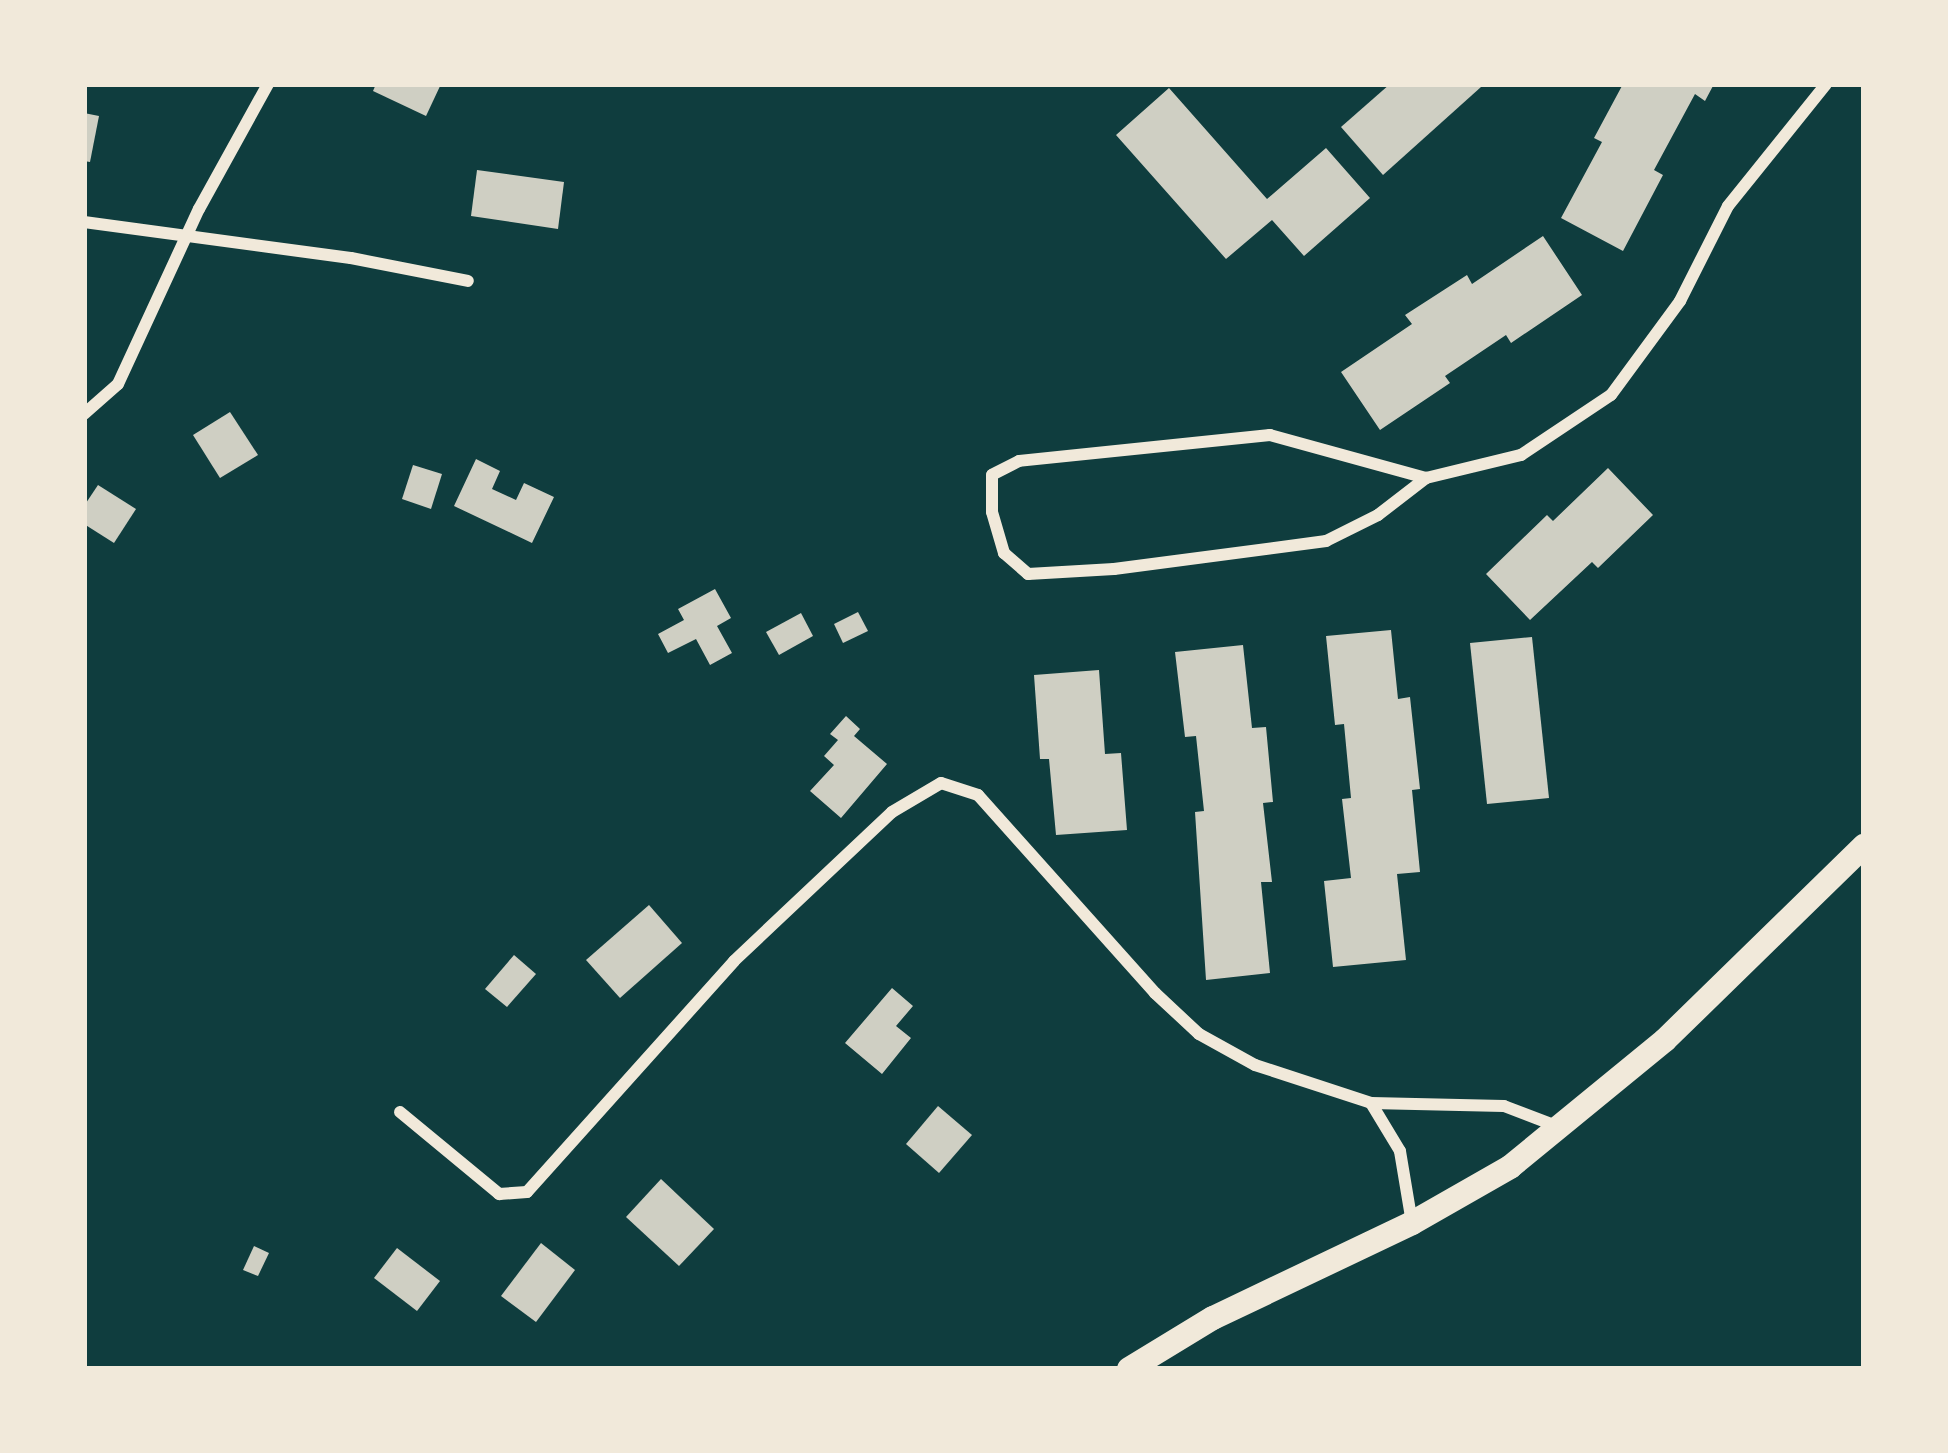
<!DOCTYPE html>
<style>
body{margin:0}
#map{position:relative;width:1948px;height:1453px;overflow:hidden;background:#0f3d3e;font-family:"Alegreya Sans",sans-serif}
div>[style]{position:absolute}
.building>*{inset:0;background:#cfcfc3}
.minor>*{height:12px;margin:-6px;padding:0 6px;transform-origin:6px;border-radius:6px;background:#f1e9da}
.secondary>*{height:24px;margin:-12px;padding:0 12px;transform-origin:12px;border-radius:12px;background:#f1e9da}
span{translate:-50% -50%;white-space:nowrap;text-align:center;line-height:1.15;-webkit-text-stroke:9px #f1e9da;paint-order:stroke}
.frame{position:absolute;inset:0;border:87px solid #f1e9da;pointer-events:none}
</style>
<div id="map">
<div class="building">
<i style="clip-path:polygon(376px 84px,441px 84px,426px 116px,373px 91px)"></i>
<i style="clip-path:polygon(1390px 84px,1479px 84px,1481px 87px,1383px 175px,1341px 127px)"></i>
<i style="clip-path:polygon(1623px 84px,1714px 84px,1705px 101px,1695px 94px,1654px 170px,1663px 175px,1623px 251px,1561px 218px,1602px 142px,1594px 138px)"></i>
<i style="clip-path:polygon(1169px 88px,1267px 199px,1326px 148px,1370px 198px,1304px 256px,1272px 220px,1226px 259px,1116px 135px)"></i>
<i style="clip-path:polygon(84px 113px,99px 116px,90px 162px,84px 161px)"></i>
<i style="clip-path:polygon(477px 170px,564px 182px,558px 229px,471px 216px)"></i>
<i style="clip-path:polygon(1543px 236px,1582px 295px,1511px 343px,1506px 335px,1445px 376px,1450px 383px,1380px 430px,1341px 372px,1412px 324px,1405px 315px,1467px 275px,1472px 284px)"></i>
<i style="clip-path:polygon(230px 412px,258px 455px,220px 478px,193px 435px)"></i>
<i style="clip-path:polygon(476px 459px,500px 471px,492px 489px,516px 500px,524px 483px,554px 497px,532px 543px,454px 506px)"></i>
<i style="clip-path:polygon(413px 465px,442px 474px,431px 509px,402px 499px)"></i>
<i style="clip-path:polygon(1608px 468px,1653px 515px,1598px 568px,1592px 562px,1530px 620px,1486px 574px,1547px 515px,1553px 521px)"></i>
<i style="clip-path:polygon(98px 485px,136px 509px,114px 543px,84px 524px,84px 506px)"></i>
<i style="clip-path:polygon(715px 589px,731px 618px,717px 626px,732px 653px,710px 665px,696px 639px,668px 653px,658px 634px,684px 620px,678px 609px)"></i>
<i style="clip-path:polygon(858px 612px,868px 631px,843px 643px,834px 624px)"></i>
<i style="clip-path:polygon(801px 613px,813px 636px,779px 655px,766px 632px)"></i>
<i style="clip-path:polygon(1391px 630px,1398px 699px,1410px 697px,1420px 789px,1412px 790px,1420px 872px,1397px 874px,1406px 960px,1333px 967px,1324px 881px,1351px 878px,1342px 799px,1351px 798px,1344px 724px,1335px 725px,1326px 636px)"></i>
<i style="clip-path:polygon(1532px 637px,1549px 798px,1487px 804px,1470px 643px)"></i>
<i style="clip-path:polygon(1243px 645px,1252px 728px,1266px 727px,1273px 802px,1263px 803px,1272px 882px,1261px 882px,1270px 973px,1206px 980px,1195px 812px,1204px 811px,1196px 736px,1185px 737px,1175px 652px)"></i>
<i style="clip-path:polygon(1099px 670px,1105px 754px,1121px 753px,1127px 830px,1056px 835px,1049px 759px,1040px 759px,1034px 675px)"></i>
<i style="clip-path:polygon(846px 716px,860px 729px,854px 736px,887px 764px,841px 818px,810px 791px,834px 765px,824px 756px,838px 740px,830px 734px)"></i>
<i style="clip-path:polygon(649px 905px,682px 943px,620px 998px,586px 960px)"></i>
<i style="clip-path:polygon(514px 955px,536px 974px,507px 1007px,485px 989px)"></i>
<i style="clip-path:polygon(892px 988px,913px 1006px,896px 1026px,911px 1038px,882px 1074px,845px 1043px)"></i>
<i style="clip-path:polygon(938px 1106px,972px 1135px,939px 1173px,906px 1144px)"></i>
<i style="clip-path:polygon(661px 1179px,714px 1229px,679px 1266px,626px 1217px)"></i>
<i style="clip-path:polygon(541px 1243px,575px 1270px,536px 1322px,501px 1296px)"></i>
<i style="clip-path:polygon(254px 1246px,269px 1253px,258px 1276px,243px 1270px)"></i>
<i style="clip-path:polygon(397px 1248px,440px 1281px,417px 1311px,374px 1278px)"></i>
</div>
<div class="minor">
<i style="left:84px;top:222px;width:269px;rotate:7.7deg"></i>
<i style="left:351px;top:258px;width:119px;rotate:11.1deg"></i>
<i style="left:84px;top:414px;width:45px;rotate:-41.4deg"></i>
<i style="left:118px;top:384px;width:193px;rotate:-65.2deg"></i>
<i style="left:199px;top:209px;width:143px;rotate:-61.1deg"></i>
<i style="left:1426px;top:478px;width:162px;rotate:-164.6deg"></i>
<i style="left:1270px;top:435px;width:252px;rotate:174.1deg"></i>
<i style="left:1019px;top:461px;width:30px;rotate:153deg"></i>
<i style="left:992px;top:475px;width:37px;rotate:90deg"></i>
<i style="left:992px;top:512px;width:43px;rotate:73.7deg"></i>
<i style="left:1004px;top:553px;width:32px;rotate:41deg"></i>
<i style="left:1028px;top:574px;width:86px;rotate:-3.3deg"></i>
<i style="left:1114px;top:569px;width:214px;rotate:-7.5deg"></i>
<i style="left:1326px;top:541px;width:58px;rotate:-26.6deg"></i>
<i style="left:1378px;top:515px;width:61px;rotate:-37.6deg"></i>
<i style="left:1426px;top:478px;width:98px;rotate:-13.6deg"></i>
<i style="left:1521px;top:455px;width:108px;rotate:-33.7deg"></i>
<i style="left:1611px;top:395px;width:117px;rotate:-53.7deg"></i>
<i style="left:1680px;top:301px;width:106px;rotate:-63.2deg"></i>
<i style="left:1728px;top:206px;width:156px;rotate:-51.2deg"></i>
<i style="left:400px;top:1112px;width:129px;rotate:39.6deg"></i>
<i style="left:499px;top:1194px;width:28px;rotate:-4deg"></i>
<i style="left:527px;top:1192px;width:310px;rotate:-48.1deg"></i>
<i style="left:734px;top:961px;width:217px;rotate:-43.3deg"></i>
<i style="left:892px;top:812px;width:57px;rotate:-30.6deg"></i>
<i style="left:941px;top:783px;width:39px;rotate:18deg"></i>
<i style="left:978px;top:795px;width:266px;rotate:48.2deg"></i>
<i style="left:1155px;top:993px;width:60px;rotate:43deg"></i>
<i style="left:1199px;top:1034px;width:64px;rotate:29deg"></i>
<i style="left:1255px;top:1065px;width:122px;rotate:18.1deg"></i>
<i style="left:1412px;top:1223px;width:73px;rotate:-99.5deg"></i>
<i style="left:1400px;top:1151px;width:56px;rotate:-121.1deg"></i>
<i style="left:1371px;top:1103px;width:133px;rotate:1.3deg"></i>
<i style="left:1504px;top:1106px;width:62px;rotate:20.8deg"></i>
</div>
<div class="secondary">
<i style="left:1129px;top:1369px;width:98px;rotate:-31.3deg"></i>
<i style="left:1213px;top:1318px;width:221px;rotate:-25.5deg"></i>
<i style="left:1412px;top:1223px;width:113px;rotate:-29.7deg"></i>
<i style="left:1510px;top:1167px;width:200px;rotate:-39.3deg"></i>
<i style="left:1665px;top:1040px;width:278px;rotate:-44.3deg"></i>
</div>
<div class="frame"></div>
</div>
